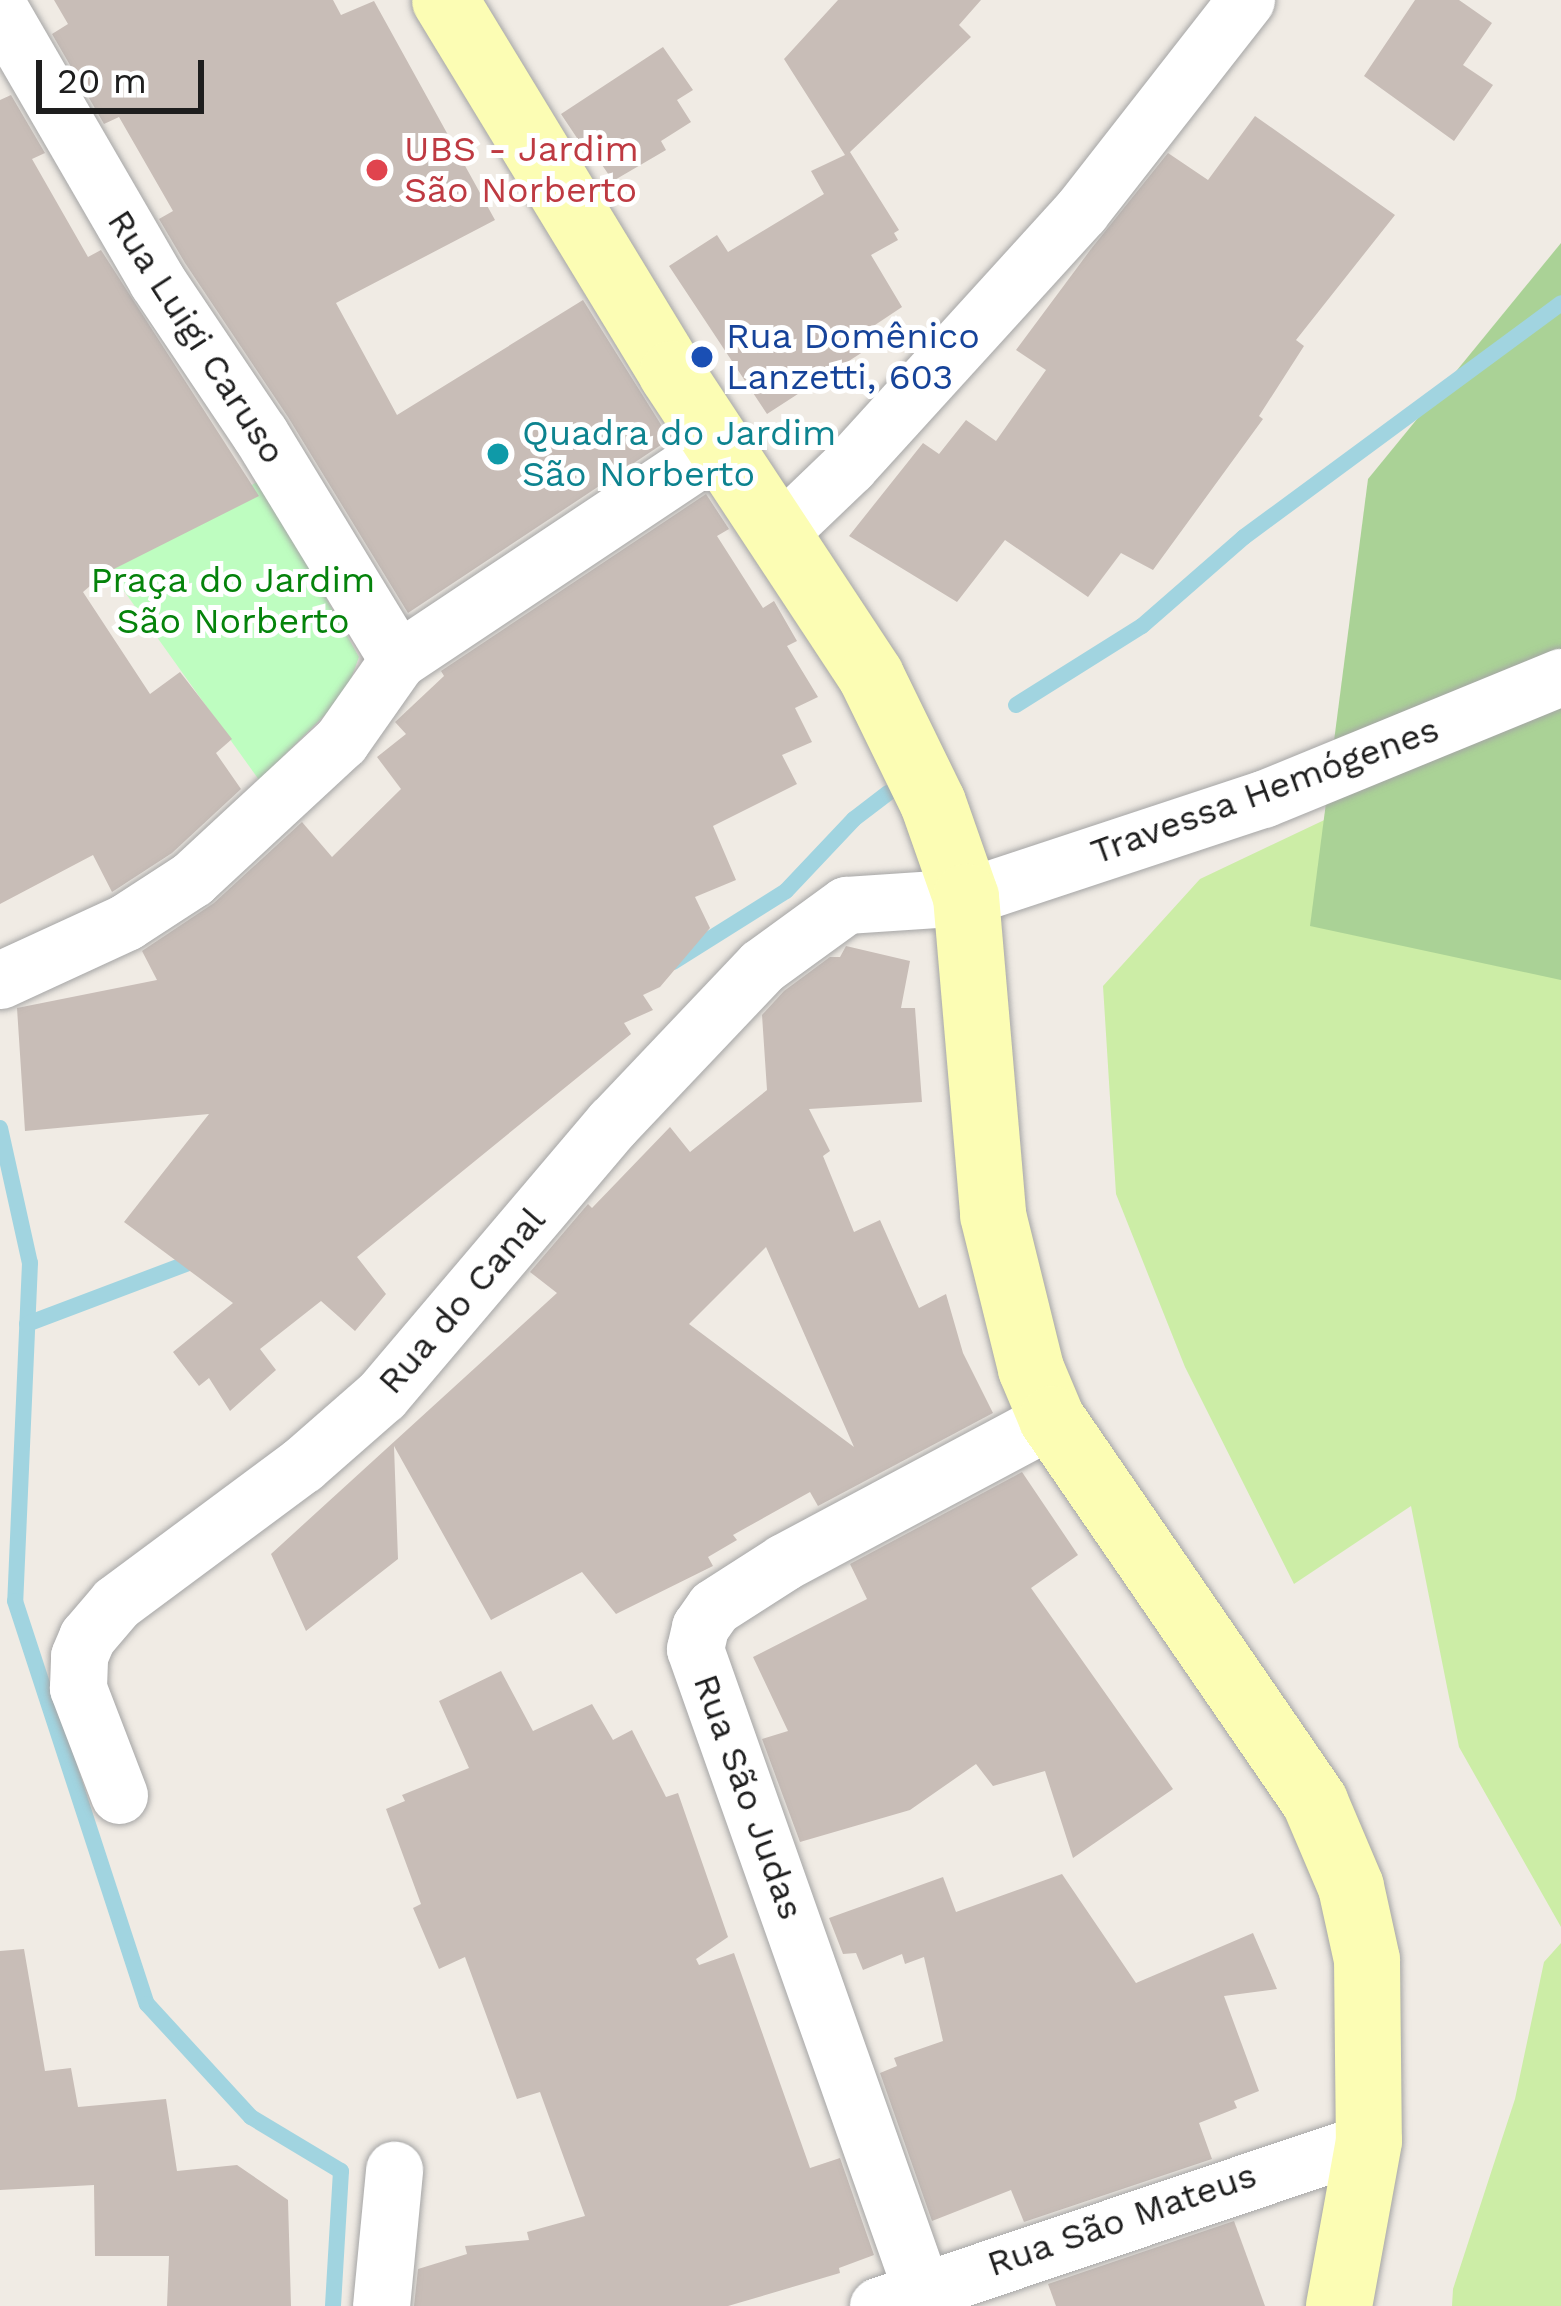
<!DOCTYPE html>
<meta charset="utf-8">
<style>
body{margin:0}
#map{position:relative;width:1561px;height:2306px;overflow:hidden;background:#f0ebe4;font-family:"Work Sans",sans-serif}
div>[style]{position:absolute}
.grass>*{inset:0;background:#cceda6}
.forest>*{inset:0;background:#aad296}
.park>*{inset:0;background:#befdc0}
.stream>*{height:16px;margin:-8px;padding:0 8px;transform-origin:8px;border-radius:8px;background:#a1d4e0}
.building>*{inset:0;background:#c8bdb7}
.roads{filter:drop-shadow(0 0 3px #a5a5a5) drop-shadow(0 0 3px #a5a5a5)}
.minor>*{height:57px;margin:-28.5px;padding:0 28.5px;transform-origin:28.5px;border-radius:28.5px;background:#fff}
.secondary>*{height:66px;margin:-33px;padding:0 33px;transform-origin:33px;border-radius:33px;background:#fcfdb4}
.dots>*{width:33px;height:33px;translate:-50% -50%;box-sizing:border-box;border:6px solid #fff;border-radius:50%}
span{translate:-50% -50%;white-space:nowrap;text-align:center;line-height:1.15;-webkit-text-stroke:10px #fff;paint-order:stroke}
.health-label{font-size:36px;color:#be3a42}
.left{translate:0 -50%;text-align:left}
.transit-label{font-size:36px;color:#164399}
.street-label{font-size:36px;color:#1e1e1e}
.culture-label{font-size:36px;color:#0d838f}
.park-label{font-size:36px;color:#05830b}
.scale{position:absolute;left:36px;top:60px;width:168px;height:54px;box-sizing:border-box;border:6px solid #1e1e1e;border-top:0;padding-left:15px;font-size:36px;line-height:42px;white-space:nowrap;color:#1e1e1e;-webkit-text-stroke:9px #fff;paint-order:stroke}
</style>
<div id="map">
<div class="grass">
<i style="clip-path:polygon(1375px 796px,1561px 902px,1561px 1927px,1459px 1747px,1411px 1506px,1294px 1584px,1185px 1367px,1116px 1194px,1103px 986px,1200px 879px)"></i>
<i style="clip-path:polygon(1561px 1943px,1561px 2306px,1452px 2306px,1453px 2289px,1515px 2099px,1544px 1962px)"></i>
</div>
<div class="forest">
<i style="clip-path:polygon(1561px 243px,1561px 980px,1310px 926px,1368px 479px)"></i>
</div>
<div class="park">
<i style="clip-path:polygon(260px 480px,359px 657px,345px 695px,259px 780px,109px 570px)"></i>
</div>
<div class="stream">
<i style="left:1016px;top:705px;width:149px;rotate:-32.1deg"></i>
<i style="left:1142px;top:626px;width:135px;rotate:-41.1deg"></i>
<i style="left:1244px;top:537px;width:394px;rotate:-36.4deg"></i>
<i style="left:673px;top:962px;width:133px;rotate:-32.1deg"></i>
<i style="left:786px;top:891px;width:99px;rotate:-46.6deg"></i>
<i style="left:854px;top:819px;width:43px;rotate:-37.4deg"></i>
<i style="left:0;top:1128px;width:138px;rotate:77.5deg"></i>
<i style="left:30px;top:1263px;width:338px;rotate:92.5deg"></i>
<i style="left:15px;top:1601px;width:424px;rotate:71.9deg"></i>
<i style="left:147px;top:2004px;width:154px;rotate:47.4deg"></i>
<i style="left:251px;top:2117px;width:105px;rotate:31deg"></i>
<i style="left:341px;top:2171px;width:135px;rotate:93.4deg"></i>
<i style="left:27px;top:1324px;width:184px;rotate:-20.7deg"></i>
</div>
<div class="building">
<i style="clip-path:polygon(54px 0,333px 0,341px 15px,374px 1px,495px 220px,336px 303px,397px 415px,583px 300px,670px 439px,408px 613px,288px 417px,185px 263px,159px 219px,173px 211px,119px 117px,104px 124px,52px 34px,68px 24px)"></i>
<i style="clip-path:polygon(838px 0,981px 0,959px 25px,971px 37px,850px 152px,899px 230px,894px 233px,898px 240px,871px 255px,902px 307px,863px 333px,872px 346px,767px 414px,669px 266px,717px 235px,728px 252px,824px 194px,811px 171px,845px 155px,784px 59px)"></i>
<i style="clip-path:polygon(1415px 0,1459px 0,1492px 23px,1463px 65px,1493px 85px,1454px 141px,1364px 76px)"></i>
<i style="clip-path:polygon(663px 47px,693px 90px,677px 100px,691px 122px,661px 141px,666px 150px,613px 181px,600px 162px,595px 165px,561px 114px)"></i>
<i style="clip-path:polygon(11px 95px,45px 153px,32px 159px,88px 257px,101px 250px,259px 496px,104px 574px,83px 592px,150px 694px,180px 672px,232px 739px,216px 753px,241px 789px,172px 853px,112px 892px,93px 855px,0 904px,0 100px)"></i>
<i style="clip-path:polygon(1255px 116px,1395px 215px,1296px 340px,1304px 346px,1259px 416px,1263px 419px,1153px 570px,1121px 553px,1088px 597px,1005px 540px,957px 602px,849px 536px,923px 443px,939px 454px,966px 420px,996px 441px,1046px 370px,1016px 350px,1091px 249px,1168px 153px,1208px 180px)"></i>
<i style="clip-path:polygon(706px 494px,729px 529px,717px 536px,763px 608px,774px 601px,797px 641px,787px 646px,818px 697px,795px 708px,812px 742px,782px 755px,797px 784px,713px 826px,736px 880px,695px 897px,710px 928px,660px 987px,643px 995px,653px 1010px,624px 1023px,631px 1034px,357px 1257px,386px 1294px,355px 1331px,321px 1301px,260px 1349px,276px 1370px,230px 1411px,209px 1378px,199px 1386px,173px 1352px,233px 1303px,124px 1222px,209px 1114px,25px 1131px,17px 1008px,157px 980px,142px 951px,214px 903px,302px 822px,332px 857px,401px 789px,377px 757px,406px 734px,395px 722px,444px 676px,441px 671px)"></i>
<i style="clip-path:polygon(evenodd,846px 946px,910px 961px,901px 1008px,915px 1008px,922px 1102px,809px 1109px,830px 1151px,823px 1156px,854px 1232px,880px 1220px,919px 1308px,946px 1294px,963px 1353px,993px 1413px,818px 1506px,810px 1492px,733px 1535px,737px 1540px,708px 1557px,713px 1566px,616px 1614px,582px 1572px,491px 1620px,394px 1446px,398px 1559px,306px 1631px,271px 1554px,557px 1293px,530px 1272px,588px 1204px,592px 1208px,670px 1127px,690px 1152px,767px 1090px,762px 1015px,784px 991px,830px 957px,840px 957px,846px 946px,766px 1247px,854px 1447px,689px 1324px,766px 1247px)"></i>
<i style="clip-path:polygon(1022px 1472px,1078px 1555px,1031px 1588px,1173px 1789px,1073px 1858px,1045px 1771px,993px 1786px,976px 1764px,910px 1810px,800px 1842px,762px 1739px,788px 1731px,753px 1657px,867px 1599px,850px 1564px)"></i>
<i style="clip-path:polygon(501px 1671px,533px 1731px,592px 1704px,613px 1740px,632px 1730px,666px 1797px,678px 1793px,728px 1937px,696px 1959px,699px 1965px,734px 1953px,810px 2168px,840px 2158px,874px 2255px,839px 2268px,840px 2273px,728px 2306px,414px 2306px,418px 2269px,467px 2254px,465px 2246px,529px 2240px,527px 2232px,585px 2216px,540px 2092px,517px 2099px,465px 1957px,439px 1969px,413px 1908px,421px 1904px,386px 1809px,405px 1801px,402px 1795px,469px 1768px,439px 1701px)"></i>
<i style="clip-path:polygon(1062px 1874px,1136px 1983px,1253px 1933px,1277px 1989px,1224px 1996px,1259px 2091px,1234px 2101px,1237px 2108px,1199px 2123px,1212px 2159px,1024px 2222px,1011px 2190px,932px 2221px,880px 2073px,897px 2066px,894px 2058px,943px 2041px,924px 1957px,905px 1964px,902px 1954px,863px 1970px,856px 1953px,843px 1954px,829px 1918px,943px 1877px,956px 1912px)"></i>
<i style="clip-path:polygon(24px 1949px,45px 2071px,71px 2068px,78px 2107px,166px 2099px,177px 2171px,237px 2165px,288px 2200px,291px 2306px,167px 2306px,169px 2256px,95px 2256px,94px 2185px,0 2190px,0 1951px)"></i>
<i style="clip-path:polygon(1234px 2221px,1265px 2306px,1056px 2306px,1048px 2284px)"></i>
</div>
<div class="roads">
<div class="minor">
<i style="left:0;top:10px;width:313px;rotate:59.9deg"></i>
<i style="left:157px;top:281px;width:184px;rotate:56.1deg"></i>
<i style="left:260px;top:434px;width:265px;rotate:58.6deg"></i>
<i style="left:777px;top:535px;width:100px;rotate:-43.8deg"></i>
<i style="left:849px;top:466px;width:345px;rotate:-47.7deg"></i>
<i style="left:1081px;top:211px;width:268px;rotate:-52deg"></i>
<i style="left:0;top:980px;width:139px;rotate:-24.7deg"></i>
<i style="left:126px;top:922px;width:79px;rotate:-33.1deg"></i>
<i style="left:192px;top:879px;width:203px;rotate:-42.8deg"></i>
<i style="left:341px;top:741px;width:99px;rotate:-54.9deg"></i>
<i style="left:398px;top:660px;width:387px;rotate:-33.7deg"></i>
<i style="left:119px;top:1795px;width:115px;rotate:-111deg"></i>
<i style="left:78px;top:1688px;width:32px;rotate:-88deg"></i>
<i style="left:79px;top:1656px;width:21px;rotate:-67deg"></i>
<i style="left:87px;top:1637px;width:45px;rotate:-49.5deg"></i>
<i style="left:116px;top:1603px;width:232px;rotate:-36.6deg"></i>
<i style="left:302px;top:1465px;width:106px;rotate:-41.2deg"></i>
<i style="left:382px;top:1395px;width:357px;rotate:-49.7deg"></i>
<i style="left:613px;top:1123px;width:216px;rotate:-46.5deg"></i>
<i style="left:762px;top:966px;width:104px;rotate:-36deg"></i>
<i style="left:846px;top:905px;width:120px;rotate:-3.8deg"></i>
<i style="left:966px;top:897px;width:313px;rotate:-18.3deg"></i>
<i style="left:1263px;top:799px;width:322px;rotate:-22.3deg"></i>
<i style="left:921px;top:2288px;width:678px;rotate:-109.48deg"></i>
<i style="left:695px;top:1649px;width:23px;rotate:-77deg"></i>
<i style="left:700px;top:1627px;width:24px;rotate:-55deg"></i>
<i style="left:714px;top:1607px;width:83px;rotate:-32.7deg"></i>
<i style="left:784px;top:1562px;width:304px;rotate:-28.1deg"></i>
<i style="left:381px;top:2306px;width:137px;rotate:-84.5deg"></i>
<i style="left:878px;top:2306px;width:518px;rotate:-18.57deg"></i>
</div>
<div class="secondary">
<i style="left:445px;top:0;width:437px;rotate:58.7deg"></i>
<i style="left:672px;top:374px;width:362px;rotate:56.6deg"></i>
<i style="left:871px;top:676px;width:141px;rotate:64deg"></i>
<i style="left:933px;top:803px;width:100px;rotate:70.7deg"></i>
<i style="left:966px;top:897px;width:319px;rotate:85.1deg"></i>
<i style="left:993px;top:1215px;width:159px;rotate:76.1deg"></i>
<i style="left:1031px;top:1369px;width:54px;rotate:67.2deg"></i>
<i style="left:1052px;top:1419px;width:465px;rotate:55.5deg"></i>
<i style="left:1315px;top:1802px;width:92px;rotate:67deg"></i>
<i style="left:1351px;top:1887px;width:75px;rotate:77.6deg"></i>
<i style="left:1367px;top:1960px;width:181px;rotate:89.4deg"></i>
<i style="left:1369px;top:2141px;width:168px;rotate:100.3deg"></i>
</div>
</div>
<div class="dots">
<i style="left:377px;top:170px;background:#e0444e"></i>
<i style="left:702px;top:357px;background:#1a4fb4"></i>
<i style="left:498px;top:454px;background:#0f9aa8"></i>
</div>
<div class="health-label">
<span class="left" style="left:404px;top:170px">UBS - Jardim<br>São Norberto</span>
</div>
<div class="transit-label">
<span class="left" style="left:726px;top:357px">Rua Domênico<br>Lanzetti, 603</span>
</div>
<div class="street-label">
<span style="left:196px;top:337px;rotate:57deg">Rua Luigi Caruso</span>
<span style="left:1265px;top:791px;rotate:-20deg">Travessa Hemógenes</span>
<span style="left:462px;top:1301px;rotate:-49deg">Rua do Canal</span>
<span style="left:748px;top:1797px;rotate:70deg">Rua São Judas</span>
<span style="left:1122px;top:2220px;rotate:-19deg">Rua São Mateus</span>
</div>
<div class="culture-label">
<span class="left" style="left:522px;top:454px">Quadra do Jardim<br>São Norberto</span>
</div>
<div class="park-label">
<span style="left:233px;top:601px">Praça do Jardim<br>São Norberto</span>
</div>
<div class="scale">20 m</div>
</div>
